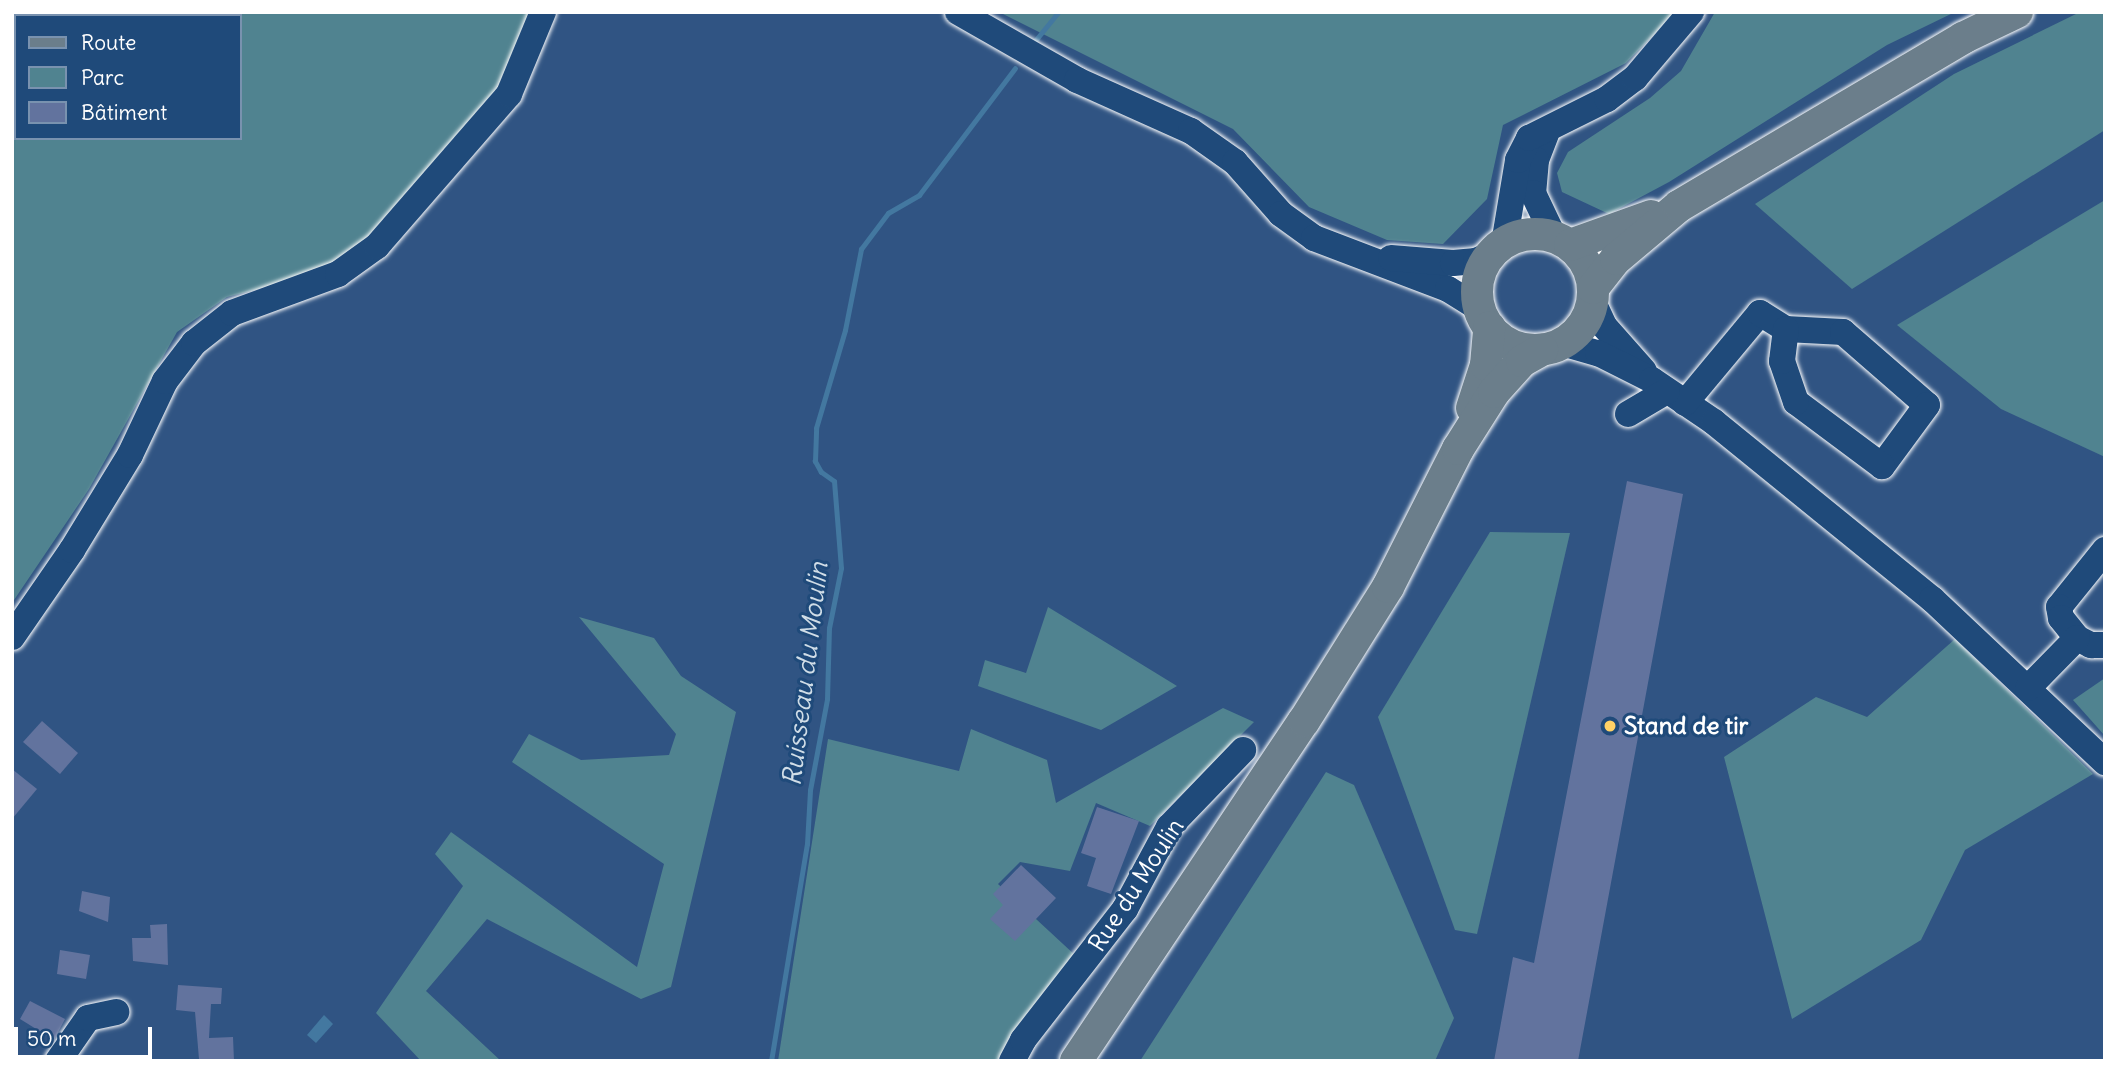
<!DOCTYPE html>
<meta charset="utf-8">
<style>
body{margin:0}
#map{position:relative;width:2117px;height:1073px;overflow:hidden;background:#305483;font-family:Delius,sans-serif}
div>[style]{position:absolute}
.green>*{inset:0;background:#508390}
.water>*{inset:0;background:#4378a0}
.stream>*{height:5px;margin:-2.5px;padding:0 2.5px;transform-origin:2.5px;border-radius:2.5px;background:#4378a0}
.building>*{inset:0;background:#62739e}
.roads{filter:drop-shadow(0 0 2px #fff) drop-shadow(0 0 2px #fff)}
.minor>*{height:26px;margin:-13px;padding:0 13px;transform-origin:13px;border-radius:13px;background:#1f4a7a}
.major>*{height:32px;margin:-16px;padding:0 16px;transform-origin:16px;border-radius:16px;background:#6b7e8b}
.major>.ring{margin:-16px;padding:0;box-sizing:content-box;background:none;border:32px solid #6b7e8b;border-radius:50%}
.dots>*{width:19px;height:19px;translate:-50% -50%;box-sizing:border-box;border:4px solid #1f4a7a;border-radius:50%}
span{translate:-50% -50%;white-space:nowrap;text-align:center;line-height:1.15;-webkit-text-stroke:6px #1f4a7a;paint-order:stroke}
.poi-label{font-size:24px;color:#fff;font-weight:700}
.left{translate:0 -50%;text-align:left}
.street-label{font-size:24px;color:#fff}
.water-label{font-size:26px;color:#d0dde7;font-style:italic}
.frame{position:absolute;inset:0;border:14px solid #fff;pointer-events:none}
.legend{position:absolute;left:14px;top:14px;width:228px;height:126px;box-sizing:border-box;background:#1f4a7a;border:2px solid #7992af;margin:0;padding:9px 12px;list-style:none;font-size:21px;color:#fff}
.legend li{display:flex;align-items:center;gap:14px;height:35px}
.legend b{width:35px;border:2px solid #7992af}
.scale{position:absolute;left:14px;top:1027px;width:138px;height:32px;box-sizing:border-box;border:4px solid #fff;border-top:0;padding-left:9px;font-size:21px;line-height:24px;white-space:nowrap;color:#fff;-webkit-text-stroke:5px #1f4a7a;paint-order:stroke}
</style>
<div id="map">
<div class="green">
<i style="clip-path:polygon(evenodd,12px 12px,532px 12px,496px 93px,388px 222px,326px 272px,227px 297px,177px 332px,89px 489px,12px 603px,12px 12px,16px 16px,240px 16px,240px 138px,16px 138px,16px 16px)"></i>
<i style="clip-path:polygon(999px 12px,1676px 12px,1626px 63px,1503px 125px,1487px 199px,1443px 244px,1387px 240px,1309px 207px,1233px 129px)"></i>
<i style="clip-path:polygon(1715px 12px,1955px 12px,1887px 45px,1669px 182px,1609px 214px,1562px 192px,1557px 173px,1568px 152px,1650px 98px,1681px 71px)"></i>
<i style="clip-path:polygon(2080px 12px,2105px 12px,2105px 130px,1852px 289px,1755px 204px,1954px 74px)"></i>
<i style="clip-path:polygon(2105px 200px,2105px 457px,2001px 409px,1897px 325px)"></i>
<i style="clip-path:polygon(1490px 532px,1570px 533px,1477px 934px,1455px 930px,1378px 717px)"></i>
<i style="clip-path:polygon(1048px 607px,1177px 686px,1101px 730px,978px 686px,985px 660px,1026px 673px)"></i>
<i style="clip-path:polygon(579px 617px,654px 638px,681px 676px,736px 712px,671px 987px,641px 999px,487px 919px,426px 991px,501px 1061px,421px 1061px,376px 1013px,463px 886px,435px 854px,451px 832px,637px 967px,664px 864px,512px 762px,529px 734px,581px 760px,669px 755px,676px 734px)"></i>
<i style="clip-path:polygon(1955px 639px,2093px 774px,1965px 850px,1921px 940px,1792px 1019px,1724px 757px,1816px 697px,1867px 717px)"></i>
<i style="clip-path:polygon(2105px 678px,2105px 736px,2073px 700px)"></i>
<i style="clip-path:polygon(1223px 708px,1254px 722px,1150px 826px,1096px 803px,1070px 871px,1020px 862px,998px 884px,1076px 956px,997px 1061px,778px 1061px,828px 739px,959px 771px,971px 729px,1047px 760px,1056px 803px)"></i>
<i style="clip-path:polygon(1326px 772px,1354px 785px,1454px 1018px,1435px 1061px,1140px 1061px)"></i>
</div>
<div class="water">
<i style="clip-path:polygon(324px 1015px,333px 1024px,316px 1043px,307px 1035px)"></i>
</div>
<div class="stream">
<i style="left:1034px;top:42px;width:38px;rotate:-51deg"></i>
<i style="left:771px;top:1061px;width:220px;rotate:-80.6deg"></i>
<i style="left:807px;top:844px;width:54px;rotate:-86.8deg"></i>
<i style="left:810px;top:790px;width:93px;rotate:-79.4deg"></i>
<i style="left:827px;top:699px;width:71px;rotate:-88.4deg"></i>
<i style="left:829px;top:628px;width:61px;rotate:-78.7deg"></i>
<i style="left:841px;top:568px;width:87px;rotate:-94.6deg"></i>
<i style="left:834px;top:481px;width:16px;rotate:-145deg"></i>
<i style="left:821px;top:472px;width:13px;rotate:-119deg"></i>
<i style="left:815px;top:461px;width:33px;rotate:-88deg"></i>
<i style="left:816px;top:428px;width:102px;rotate:-73.5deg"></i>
<i style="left:845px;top:330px;width:83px;rotate:-78.8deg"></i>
<i style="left:861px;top:249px;width:45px;rotate:-53.1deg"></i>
<i style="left:888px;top:213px;width:36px;rotate:-30deg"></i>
<i style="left:919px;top:195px;width:159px;rotate:-52.9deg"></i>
</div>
<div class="building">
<i style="clip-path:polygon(1627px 481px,1683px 494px,1578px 1061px,1494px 1061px,1513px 957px,1534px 963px)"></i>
<i style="clip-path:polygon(42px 721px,78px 753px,60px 774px,23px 742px)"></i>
<i style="clip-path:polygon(12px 769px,37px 789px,12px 819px)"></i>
<i style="clip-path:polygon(1097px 807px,1139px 821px,1111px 894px,1087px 886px,1096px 858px,1081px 853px)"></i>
<i style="clip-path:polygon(1021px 865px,1056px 898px,1015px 941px,990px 919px,1003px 905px,993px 894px)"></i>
<i style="clip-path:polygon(82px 891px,110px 897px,108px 922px,79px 911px)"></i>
<i style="clip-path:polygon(167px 924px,168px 965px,133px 961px,132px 938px,151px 938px,150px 925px)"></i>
<i style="clip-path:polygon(60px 950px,90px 955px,86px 979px,57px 974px)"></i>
<i style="clip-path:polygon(178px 985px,222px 988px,221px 1004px,211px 1004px,209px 1038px,233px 1037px,234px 1061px,199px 1059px,195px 1012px,176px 1010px)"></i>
<i style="clip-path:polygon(30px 1001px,65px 1019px,54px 1040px,20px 1019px)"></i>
</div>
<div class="roads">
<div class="minor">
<i style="left:958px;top:12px;width:137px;rotate:29.7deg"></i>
<i style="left:1077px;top:80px;width:125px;rotate:24.1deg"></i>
<i style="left:1191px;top:131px;width:54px;rotate:35.2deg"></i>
<i style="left:1235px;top:162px;width:69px;rotate:48.5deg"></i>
<i style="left:1281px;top:214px;width:41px;rotate:36deg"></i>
<i style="left:1314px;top:238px;width:143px;rotate:20.8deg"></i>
<i style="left:1448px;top:289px;width:36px;rotate:32deg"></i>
<i style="left:1546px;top:134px;width:28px;rotate:111deg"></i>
<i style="left:1536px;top:160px;width:33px;rotate:95deg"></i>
<i style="left:1533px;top:193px;width:49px;rotate:64.5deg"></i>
<i style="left:1504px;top:244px;width:85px;rotate:-80.5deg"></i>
<i style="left:1518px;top:160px;width:25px;rotate:-63deg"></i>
<i style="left:1529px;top:138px;width:87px;rotate:-26.6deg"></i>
<i style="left:1607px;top:99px;width:35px;rotate:-37deg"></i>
<i style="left:1635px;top:78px;width:87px;rotate:-49.7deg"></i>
<i style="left:1391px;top:258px;width:62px;rotate:4.6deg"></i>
<i style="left:1453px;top:263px;width:23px;rotate:-5deg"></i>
<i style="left:1476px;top:261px;width:17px;rotate:-24deg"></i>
<i style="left:1593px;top:302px;width:26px;rotate:65deg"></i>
<i style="left:1604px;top:326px;width:60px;rotate:48.4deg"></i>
<i style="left:1562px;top:343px;width:37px;rotate:16deg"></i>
<i style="left:1598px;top:353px;width:60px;rotate:26.6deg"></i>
<i style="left:1652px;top:380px;width:75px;rotate:34.1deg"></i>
<i style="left:1714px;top:422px;width:281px;rotate:39.1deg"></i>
<i style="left:1932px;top:599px;width:238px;rotate:43.3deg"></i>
<i style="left:1685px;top:403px;width:117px;rotate:-50.2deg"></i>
<i style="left:1760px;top:313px;width:31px;rotate:32deg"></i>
<i style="left:1786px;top:329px;width:57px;rotate:3deg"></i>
<i style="left:1843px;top:332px;width:111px;rotate:41deg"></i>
<i style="left:1927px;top:405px;width:76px;rotate:126.4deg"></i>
<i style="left:1882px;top:466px;width:107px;rotate:-143.3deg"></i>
<i style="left:1796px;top:402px;width:43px;rotate:-108.9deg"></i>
<i style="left:1782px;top:361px;width:32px;rotate:-83deg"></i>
<i style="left:1628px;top:414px;width:45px;rotate:-30.5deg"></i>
<i style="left:2105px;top:550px;width:73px;rotate:128.9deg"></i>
<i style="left:2059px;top:607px;width:11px;rotate:80deg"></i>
<i style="left:2061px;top:618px;width:26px;rotate:51deg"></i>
<i style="left:2077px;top:638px;width:16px;rotate:27deg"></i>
<i style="left:2091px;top:645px;width:14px"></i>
<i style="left:12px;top:637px;width:106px;rotate:-55.4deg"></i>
<i style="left:72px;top:550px;width:111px;rotate:-58.6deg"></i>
<i style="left:130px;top:455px;width:82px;rotate:-64.7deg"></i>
<i style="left:165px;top:381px;width:48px;rotate:-52.7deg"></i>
<i style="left:194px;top:343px;width:48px;rotate:-38.3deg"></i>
<i style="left:232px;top:313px;width:113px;rotate:-20.2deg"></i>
<i style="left:338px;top:274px;width:48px;rotate:-35.7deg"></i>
<i style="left:377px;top:246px;width:201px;rotate:-49deg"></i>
<i style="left:509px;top:94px;width:89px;rotate:-67.5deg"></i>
<i style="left:2028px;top:688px;width:70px;rotate:-45.6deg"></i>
<i style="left:58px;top:1061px;width:52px;rotate:-55.1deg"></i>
<i style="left:88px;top:1018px;width:29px;rotate:-12deg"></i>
<i style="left:1012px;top:1061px;width:24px;rotate:-62deg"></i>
<i style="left:1023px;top:1040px;width:166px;rotate:-52.1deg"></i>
<i style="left:1125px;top:909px;width:93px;rotate:-61.8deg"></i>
<i style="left:1169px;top:827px;width:107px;rotate:-46.1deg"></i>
</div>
<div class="major">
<i class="ring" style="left:1477px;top:234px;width:84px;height:84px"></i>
<i style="left:1570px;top:245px;width:86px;rotate:-19.7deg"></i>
<i style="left:1593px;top:288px;width:37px;rotate:-52deg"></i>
<i style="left:1616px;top:259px;width:82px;rotate:-40.1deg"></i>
<i style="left:1679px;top:206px;width:330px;rotate:-30.6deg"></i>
<i style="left:1963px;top:38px;width:60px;rotate:-25.7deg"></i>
<i style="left:1472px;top:408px;width:45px;rotate:-72deg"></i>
<i style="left:1486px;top:365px;width:38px;rotate:-85deg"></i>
<i style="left:1076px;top:1061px;width:409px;rotate:-56.2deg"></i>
<i style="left:1304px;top:721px;width:158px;rotate:-57.9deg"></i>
<i style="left:1388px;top:587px;width:155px;rotate:-63.1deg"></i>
<i style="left:1458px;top:449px;width:67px;rotate:-57.7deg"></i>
<i style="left:1494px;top:392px;width:42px;rotate:-47.9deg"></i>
<i style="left:1522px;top:361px;width:23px;rotate:-29deg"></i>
</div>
</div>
<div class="dots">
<i style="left:1610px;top:726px;background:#ffd166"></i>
</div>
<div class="poi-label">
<span class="left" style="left:1624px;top:726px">Stand de tir</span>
</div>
<div class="street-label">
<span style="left:1136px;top:885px;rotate:-57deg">Rue du Moulin</span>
</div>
<div class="water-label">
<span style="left:805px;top:674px;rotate:-83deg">Ruisseau du Moulin</span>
</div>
<div class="frame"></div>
<ul class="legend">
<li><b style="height:9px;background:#6b7e8b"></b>Route</li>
<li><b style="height:19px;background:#508390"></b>Parc</li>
<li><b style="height:19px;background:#62739e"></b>Bâtiment</li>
</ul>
<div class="scale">50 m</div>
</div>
